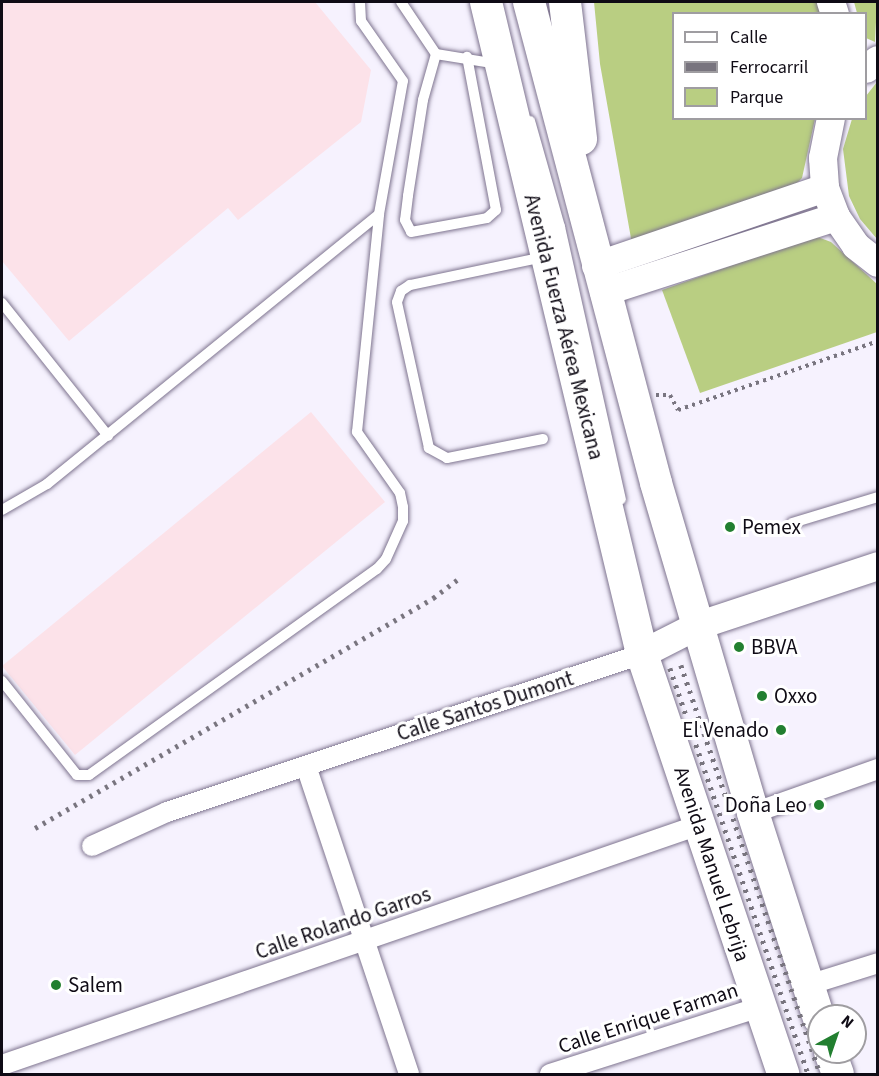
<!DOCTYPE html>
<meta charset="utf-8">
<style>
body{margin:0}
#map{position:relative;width:879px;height:1076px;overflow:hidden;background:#f6f2fe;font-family:"Source Sans 3",sans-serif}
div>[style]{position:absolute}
.industrial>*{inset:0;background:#fce2e9}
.green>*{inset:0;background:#b9ce82}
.path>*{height:4px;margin-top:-2px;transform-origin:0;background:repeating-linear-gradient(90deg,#797580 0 3px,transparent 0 7.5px)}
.roads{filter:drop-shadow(0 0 2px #7e748f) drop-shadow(0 0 2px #7e748f)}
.lane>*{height:10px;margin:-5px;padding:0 5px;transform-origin:5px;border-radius:5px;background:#fff}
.street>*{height:20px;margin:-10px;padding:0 10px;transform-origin:10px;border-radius:10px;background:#fff}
.secondary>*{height:28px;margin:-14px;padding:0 14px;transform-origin:14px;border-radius:14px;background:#fff}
.primary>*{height:32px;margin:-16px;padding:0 16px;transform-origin:16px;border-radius:16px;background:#fff}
.rail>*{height:4.5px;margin-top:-2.25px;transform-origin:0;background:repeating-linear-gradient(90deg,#78747e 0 3px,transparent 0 9px)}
.dots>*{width:16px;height:16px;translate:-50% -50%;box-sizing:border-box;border:3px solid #fff;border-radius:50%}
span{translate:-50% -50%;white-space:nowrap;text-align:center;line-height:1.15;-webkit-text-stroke:6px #fff;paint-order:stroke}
.street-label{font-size:21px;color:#0f0b15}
.poi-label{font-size:21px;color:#0f0b15}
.left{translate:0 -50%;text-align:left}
.right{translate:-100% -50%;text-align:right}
.frame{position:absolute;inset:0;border:3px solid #0f0b15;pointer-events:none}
.legend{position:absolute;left:672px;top:12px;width:195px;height:108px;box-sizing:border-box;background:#fff;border:2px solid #9f9da1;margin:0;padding:8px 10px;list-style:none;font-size:18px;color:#0f0b15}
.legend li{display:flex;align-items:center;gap:12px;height:30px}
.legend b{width:30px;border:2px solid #9f9da1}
.north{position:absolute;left:807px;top:1004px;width:60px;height:60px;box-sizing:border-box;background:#fff;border:2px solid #9f9da1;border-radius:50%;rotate:40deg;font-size:16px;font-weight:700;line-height:24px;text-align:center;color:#0f0b15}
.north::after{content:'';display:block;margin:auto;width:21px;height:27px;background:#227f30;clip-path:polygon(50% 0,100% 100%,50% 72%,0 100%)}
</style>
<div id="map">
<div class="industrial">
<i style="clip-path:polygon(2px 2px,315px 2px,371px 70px,361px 122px,238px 220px,228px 208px,69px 341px,2px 261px)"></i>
<i style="clip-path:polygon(311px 412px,385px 502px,75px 755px,2px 666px)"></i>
</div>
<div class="green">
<i style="clip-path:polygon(594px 2px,819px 2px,822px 13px,674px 14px,674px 118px,815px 119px,802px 178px,796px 184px,632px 244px,600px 64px)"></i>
<i style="clip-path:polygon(854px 2px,877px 2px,875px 42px,866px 38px,866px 14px,857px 13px)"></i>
<i style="clip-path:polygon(877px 82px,877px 239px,860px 219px,849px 196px,843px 149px,852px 119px,866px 118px,866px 96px)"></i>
<i style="clip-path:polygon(815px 236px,831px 242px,877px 284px,877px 332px,700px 393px,662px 290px)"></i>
</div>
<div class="path">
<i style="left:656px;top:395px;width:14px"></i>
<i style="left:670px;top:395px;width:17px;rotate:62deg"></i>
<i style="left:678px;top:410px;width:212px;rotate:-19deg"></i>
</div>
<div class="roads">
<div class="lane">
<i style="left:401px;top:2px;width:63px;rotate:56.1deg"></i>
<i style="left:436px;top:54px;width:63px;rotate:9.2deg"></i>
<i style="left:436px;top:54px;width:48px;rotate:105.8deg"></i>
<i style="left:423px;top:100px;width:97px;rotate:98.9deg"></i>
<i style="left:408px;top:196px;width:24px;rotate:97deg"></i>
<i style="left:405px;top:220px;width:13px;rotate:63deg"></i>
<i style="left:411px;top:232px;width:77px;rotate:-10.4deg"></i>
<i style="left:487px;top:218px;width:12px;rotate:-42deg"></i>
<i style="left:496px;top:210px;width:156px;rotate:-100.7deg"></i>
<i style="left:530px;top:121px;width:110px;rotate:74.2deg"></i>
<i style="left:560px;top:227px;width:279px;rotate:77.4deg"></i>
<i style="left:2px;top:303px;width:170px;rotate:51.4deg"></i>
<i style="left:543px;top:439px;width:98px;rotate:168.8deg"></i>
<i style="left:447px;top:458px;width:21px;rotate:-151deg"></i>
<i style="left:429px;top:448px;width:149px;rotate:-102.4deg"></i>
<i style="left:397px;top:302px;width:12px;rotate:-70deg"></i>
<i style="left:401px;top:291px;width:11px;rotate:-34deg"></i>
<i style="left:410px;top:285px;width:137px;rotate:-11.8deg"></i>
<i style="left:2px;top:510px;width:52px;rotate:-30deg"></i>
<i style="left:47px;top:484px;width:428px;rotate:-39.1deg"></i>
<i style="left:792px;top:523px;width:90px;rotate:-16.8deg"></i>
<i style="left:2px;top:681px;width:120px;rotate:51.4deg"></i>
<i style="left:77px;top:775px;width:12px"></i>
<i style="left:89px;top:775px;width:354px;rotate:-35.6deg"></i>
<i style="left:377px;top:569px;width:13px;rotate:-48deg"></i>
<i style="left:386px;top:559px;width:42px;rotate:-65.9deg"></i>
<i style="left:403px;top:521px;width:14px;rotate:-90deg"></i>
<i style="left:403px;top:507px;width:14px;rotate:-102deg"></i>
<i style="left:400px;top:493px;width:75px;rotate:-125.2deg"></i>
<i style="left:357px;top:432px;width:219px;rotate:-84.2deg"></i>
<i style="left:379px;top:214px;width:135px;rotate:-79.8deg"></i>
<i style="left:403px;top:81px;width:73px;rotate:-125deg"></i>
<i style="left:361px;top:21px;width:19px;rotate:-93deg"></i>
</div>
<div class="street">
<i style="left:306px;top:766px;width:325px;rotate:71.5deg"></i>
<i style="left:753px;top:813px;width:133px;rotate:-19.4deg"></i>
<i style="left:92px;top:846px;width:82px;rotate:-24.4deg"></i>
<i style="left:167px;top:812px;width:501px;rotate:-18.4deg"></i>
<i style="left:808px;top:985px;width:73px;rotate:-17.4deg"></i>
<i style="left:2px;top:1065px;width:737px;rotate:-19deg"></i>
<i style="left:550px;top:1074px;width:220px;rotate:-17.7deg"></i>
</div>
<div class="secondary">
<i style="left:831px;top:2px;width:13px;rotate:72deg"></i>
<i style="left:866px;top:69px;width:15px;rotate:-37deg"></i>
<i style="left:831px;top:118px;width:41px;rotate:101.3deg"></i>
<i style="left:823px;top:158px;width:30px;rotate:86deg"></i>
<i style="left:825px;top:188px;width:31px;rotate:69deg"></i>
<i style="left:836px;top:217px;width:35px;rotate:55deg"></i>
<i style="left:856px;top:246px;width:28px;rotate:38deg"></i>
<i style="left:596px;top:266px;width:242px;rotate:-18.8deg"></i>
<i style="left:604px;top:292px;width:244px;rotate:-17.9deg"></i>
<i style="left:642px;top:654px;width:62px;rotate:-27deg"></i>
<i style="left:697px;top:626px;width:191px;rotate:-18.3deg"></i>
</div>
<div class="primary">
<i style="left:486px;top:2px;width:670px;rotate:76.54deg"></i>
<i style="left:642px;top:654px;width:443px;rotate:71.4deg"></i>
<i style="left:529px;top:2px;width:497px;rotate:75.2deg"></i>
<i style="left:656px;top:483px;width:344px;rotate:73.6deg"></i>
<i style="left:753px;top:813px;width:215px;rotate:72.2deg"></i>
<i style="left:565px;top:2px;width:138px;rotate:83.3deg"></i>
<i style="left:830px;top:1052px;width:23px;rotate:70deg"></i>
</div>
</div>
<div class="rail">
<i style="left:681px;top:665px;width:432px;rotate:71.2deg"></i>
<i style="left:670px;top:668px;width:429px;rotate:71.2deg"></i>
<i style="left:35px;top:828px;width:460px;rotate:-30deg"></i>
<i style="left:433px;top:598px;width:31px;rotate:-37deg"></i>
</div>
<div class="dots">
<i style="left:730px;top:527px;background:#227f30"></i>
<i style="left:739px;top:647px;background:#227f30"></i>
<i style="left:762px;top:696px;background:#227f30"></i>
<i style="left:781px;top:730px;background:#227f30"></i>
<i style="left:819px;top:805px;background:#227f30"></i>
<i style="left:56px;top:985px;background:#227f30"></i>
</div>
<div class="street-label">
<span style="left:564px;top:327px;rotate:76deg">Avenida Fuerza Aérea Mexicana</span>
<span style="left:485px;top:706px;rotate:-18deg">Calle Santos Dumont</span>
<span style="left:712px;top:864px;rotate:72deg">Avenida Manuel Lebrija</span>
<span style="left:343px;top:923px;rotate:-19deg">Calle Rolando Garros</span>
<span style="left:648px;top:1018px;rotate:-18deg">Calle Enrique Farman</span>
</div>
<div class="poi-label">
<span class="left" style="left:742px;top:527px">Pemex</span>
<span class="left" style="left:751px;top:647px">BBVA</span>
<span class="left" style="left:774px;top:696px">Oxxo</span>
<span class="right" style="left:769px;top:730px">El Venado</span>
<span class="right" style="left:807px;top:805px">Doña Leo</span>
<span class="left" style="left:68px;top:985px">Salem</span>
</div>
<div class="frame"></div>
<ul class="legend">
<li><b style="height:8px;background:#fff"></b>Calle</li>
<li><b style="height:8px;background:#78747e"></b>Ferrocarril</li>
<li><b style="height:16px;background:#b9ce82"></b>Parque</li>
</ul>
<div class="north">N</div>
</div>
